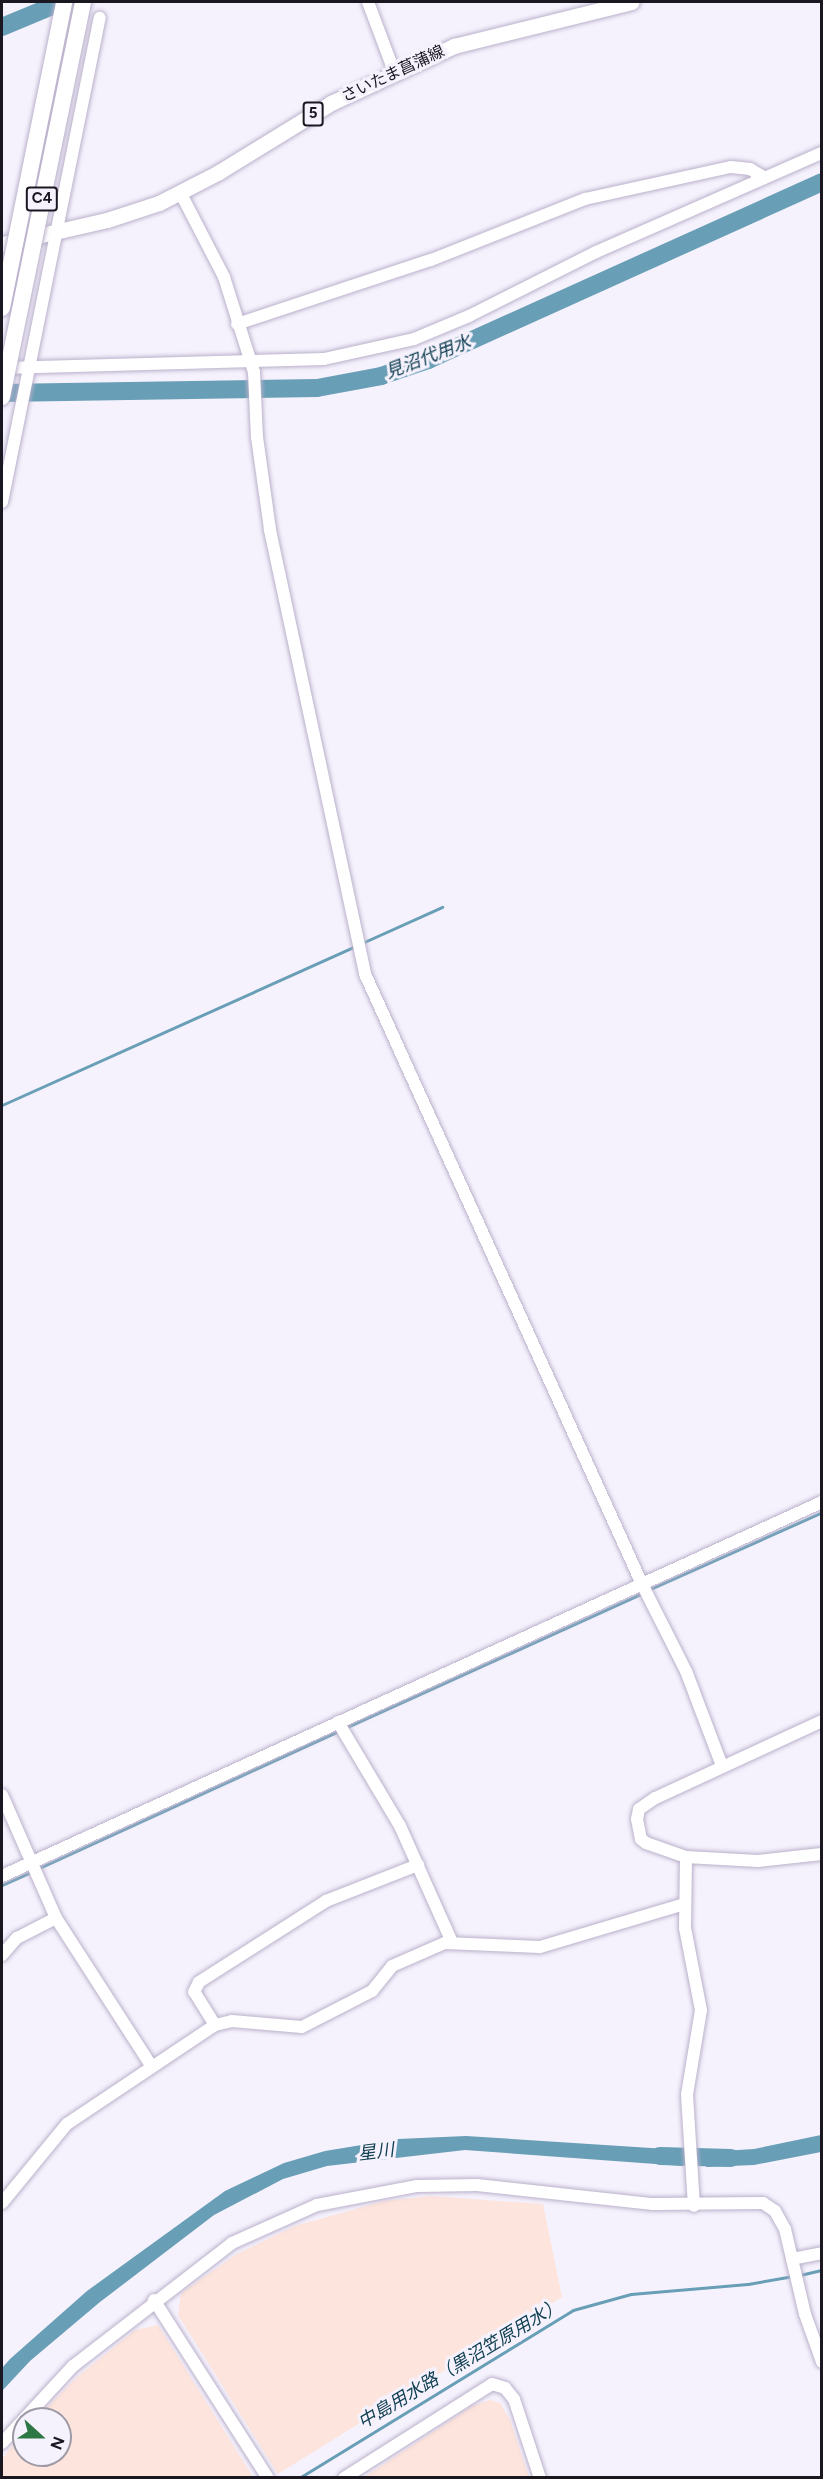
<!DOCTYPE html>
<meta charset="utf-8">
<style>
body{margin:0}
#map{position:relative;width:823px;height:2479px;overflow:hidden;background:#f6f2fd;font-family:Figtree,"Noto Sans JP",sans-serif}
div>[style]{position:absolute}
.industrial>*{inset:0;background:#fde4dc}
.water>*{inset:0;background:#689eb6}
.stream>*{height:3px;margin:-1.5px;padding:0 1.5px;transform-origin:1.5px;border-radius:1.5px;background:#689eb6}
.river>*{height:18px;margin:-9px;padding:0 9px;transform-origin:9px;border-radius:9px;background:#689eb6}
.roads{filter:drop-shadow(0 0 2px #bab1cb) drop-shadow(0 0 2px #bab1cb)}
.minor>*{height:12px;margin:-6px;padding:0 6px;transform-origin:6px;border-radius:6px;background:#fff}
.major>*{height:15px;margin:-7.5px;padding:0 7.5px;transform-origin:7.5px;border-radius:7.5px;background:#fff}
.bridges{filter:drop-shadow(0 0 2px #bab1cb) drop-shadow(0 0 2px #bab1cb)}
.highway-bridge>*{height:16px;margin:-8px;padding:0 8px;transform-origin:8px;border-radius:8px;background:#fff}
span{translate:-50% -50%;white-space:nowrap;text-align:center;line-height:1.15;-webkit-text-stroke:6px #f6f2fd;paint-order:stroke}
.shield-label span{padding:2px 4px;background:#f6f2fd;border:2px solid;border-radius:4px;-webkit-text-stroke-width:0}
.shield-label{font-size:15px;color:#1b1721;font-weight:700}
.street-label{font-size:16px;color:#1b1721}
.water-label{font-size:18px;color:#114053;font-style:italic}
.frame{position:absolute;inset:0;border:3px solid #1b1721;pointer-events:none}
.north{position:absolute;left:12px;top:2407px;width:60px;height:60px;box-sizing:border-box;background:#f6f2fd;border:2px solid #9e9aa5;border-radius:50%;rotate:111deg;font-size:16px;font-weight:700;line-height:24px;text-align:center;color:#1b1721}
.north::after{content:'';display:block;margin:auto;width:21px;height:27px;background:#2d7745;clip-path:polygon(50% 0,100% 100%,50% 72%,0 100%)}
</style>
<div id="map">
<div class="industrial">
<i style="clip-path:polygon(431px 2196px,543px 2204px,562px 2297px,278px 2474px,178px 2315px,181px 2293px,237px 2254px,295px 2226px,384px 2201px)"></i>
<i style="clip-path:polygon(158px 2325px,253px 2477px,2px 2477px,2px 2459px,24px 2432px,24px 2455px,60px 2455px,60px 2419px,35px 2419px,76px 2378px,135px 2330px)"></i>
<i style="clip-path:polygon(490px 2400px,500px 2403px,510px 2420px,529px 2477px,364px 2477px,472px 2406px)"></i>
</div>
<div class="water">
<i style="clip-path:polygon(821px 2135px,821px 2152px,754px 2165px,706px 2167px,706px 2152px,754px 2149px)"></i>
<i style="clip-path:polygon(466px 2136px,682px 2150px,683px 2166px,465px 2150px,327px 2166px,283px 2179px,214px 2215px,100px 2302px,30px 2361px,2px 2391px,2px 2368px,10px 2359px,87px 2291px,225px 2191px,284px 2163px,325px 2151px,398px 2139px)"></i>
</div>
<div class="stream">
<i style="left:362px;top:943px;width:88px;rotate:-24.2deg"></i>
<i style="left:2px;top:1105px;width:388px;rotate:-24.2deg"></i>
<i style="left:648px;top:1590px;width:191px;rotate:-24.1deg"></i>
<i style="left:345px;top:1728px;width:326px;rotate:-24.4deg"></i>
<i style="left:37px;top:1869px;width:332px;rotate:-24.6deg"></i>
<i style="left:2px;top:1885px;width:32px;rotate:-24deg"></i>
<i style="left:800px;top:2275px;width:23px;rotate:-13deg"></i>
<i style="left:299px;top:2478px;width:321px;rotate:-31.5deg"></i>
<i style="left:573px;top:2310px;width:60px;rotate:-15.4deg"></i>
<i style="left:631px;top:2294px;width:117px;rotate:-4.9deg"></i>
<i style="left:748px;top:2284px;width:46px;rotate:-10.1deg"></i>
</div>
<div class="river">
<i style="left:2px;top:27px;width:65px;rotate:-22.6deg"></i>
<i style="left:2px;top:393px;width:315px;rotate:-0.9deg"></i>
<i style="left:317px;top:388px;width:65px;rotate:-10.6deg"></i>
<i style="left:381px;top:376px;width:50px;rotate:-18.8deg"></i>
<i style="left:428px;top:360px;width:432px;rotate:-24.3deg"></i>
<i style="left:660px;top:2156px;width:71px;rotate:1.6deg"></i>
</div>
<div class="roads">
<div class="minor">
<i style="left:368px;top:2px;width:74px;rotate:69.4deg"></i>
<i style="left:180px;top:192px;width:96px;rotate:62.6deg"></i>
<i style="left:224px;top:277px;width:100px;rotate:72.5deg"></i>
<i style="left:254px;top:372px;width:65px;rotate:87.4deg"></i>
<i style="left:257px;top:437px;width:94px;rotate:82deg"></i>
<i style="left:270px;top:530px;width:454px;rotate:77.9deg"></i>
<i style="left:365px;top:974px;width:670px;rotate:65.58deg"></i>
<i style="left:642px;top:1584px;width:97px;rotate:63.2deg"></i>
<i style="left:686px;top:1671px;width:102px;rotate:69.2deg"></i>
<i style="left:237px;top:324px;width:204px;rotate:-18.3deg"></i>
<i style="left:431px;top:260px;width:166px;rotate:-21.6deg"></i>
<i style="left:585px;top:199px;width:149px;rotate:-12.4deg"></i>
<i style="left:731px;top:167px;width:19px;rotate:6deg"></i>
<i style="left:750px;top:169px;width:17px;rotate:31deg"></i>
<i style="left:3px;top:368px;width:321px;rotate:-1.6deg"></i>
<i style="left:324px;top:359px;width:92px;rotate:-12.5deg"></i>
<i style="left:414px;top:339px;width:60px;rotate:-22.7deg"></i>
<i style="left:469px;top:316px;width:142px;rotate:-26.7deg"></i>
<i style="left:596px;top:252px;width:247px;rotate:-23.7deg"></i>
<i style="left:2px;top:502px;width:494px;rotate:-78.6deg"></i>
<i style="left:822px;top:1721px;width:184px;rotate:155.2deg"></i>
<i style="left:655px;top:1798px;width:19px;rotate:145deg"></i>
<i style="left:639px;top:1809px;width:10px;rotate:101deg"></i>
<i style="left:637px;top:1819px;width:20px;rotate:79deg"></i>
<i style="left:641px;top:1839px;width:6px;rotate:39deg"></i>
<i style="left:646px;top:1843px;width:42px;rotate:19.3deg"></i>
<i style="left:686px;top:1857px;width:72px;rotate:3.2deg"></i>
<i style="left:758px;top:1861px;width:64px;rotate:-6.2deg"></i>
<i style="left:338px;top:1722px;width:121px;rotate:59.2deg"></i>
<i style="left:400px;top:1826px;width:127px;rotate:65.9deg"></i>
<i style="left:2px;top:1795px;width:134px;rotate:66.3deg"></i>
<i style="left:56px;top:1918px;width:177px;rotate:57.2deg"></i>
<i style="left:686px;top:1857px;width:71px;rotate:90.8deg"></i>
<i style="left:685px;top:1928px;width:84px;rotate:79deg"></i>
<i style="left:701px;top:2010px;width:86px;rotate:99.4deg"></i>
<i style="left:687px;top:2095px;width:111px;rotate:86.4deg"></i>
<i style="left:2px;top:1876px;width:901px;rotate:-24.52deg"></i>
<i style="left:2px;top:1955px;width:23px;rotate:-49deg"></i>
<i style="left:17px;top:1938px;width:44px;rotate:-27.1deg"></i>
<i style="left:215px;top:2025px;width:39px;rotate:-122deg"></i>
<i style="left:194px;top:1992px;width:11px;rotate:-63deg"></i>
<i style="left:199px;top:1982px;width:151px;rotate:-32.5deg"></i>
<i style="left:326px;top:1901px;width:99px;rotate:-21.4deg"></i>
<i style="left:2px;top:2203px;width:102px;rotate:-50.6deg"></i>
<i style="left:67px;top:2124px;width:178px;rotate:-33.8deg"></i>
<i style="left:215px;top:2025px;width:17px;rotate:-13deg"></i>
<i style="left:232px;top:2021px;width:70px;rotate:4.9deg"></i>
<i style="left:302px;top:2027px;width:79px;rotate:-27.2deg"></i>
<i style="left:372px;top:1991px;width:32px;rotate:-51deg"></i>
<i style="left:392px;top:1966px;width:58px;rotate:-23.5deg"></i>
<i style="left:445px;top:1943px;width:95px;rotate:2.4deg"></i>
<i style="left:540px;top:1947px;width:150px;rotate:-16.6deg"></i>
<i style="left:792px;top:2259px;width:31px;rotate:-11deg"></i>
<i style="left:154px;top:2300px;width:211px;rotate:57.4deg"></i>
<i style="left:2px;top:2443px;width:105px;rotate:-47.3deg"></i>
<i style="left:73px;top:2366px;width:201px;rotate:-37.7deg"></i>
<i style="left:232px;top:2243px;width:93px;rotate:-24.1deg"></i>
<i style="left:317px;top:2205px;width:102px;rotate:-10.8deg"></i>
<i style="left:417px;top:2186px;width:60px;rotate:-1deg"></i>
<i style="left:477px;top:2185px;width:177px;rotate:6.2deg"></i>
<i style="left:653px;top:2204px;width:110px;rotate:-0.5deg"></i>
<i style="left:763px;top:2203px;width:14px;rotate:34deg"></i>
<i style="left:775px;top:2211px;width:21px;rotate:61deg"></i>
<i style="left:785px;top:2229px;width:87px;rotate:76.8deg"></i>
<i style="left:805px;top:2314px;width:51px;rotate:70.5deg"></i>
<i style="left:344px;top:2478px;width:175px;rotate:-32.4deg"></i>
<i style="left:492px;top:2384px;width:14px;rotate:17deg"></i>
<i style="left:505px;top:2388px;width:14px;rotate:51deg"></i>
<i style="left:514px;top:2399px;width:83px;rotate:71.8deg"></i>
</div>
<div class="major">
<i style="left:2px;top:244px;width:108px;rotate:-12.9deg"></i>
<i style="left:107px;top:220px;width:55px;rotate:-18.1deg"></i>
<i style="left:159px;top:203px;width:68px;rotate:-27.3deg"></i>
<i style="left:219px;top:172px;width:132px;rotate:-31.6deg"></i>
<i style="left:331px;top:103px;width:136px;rotate:-24.9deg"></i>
<i style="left:454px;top:46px;width:183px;rotate:-13.9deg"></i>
</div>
</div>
<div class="bridges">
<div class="highway-bridge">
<i style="left:2px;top:308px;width:312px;rotate:-78.5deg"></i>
<i style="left:2px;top:397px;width:403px;rotate:-78.4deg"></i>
</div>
</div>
<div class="shield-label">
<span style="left:313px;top:114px">5</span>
<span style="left:42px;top:199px">C4</span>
</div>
<div class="street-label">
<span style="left:393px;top:74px;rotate:-25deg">さいたま菖蒲線</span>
</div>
<div class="water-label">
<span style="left:428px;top:357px;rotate:-21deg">見沼代用水</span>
<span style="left:376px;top:2152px;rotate:-7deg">星川</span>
<span style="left:460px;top:2364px;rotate:-31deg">中島用水路（黒沼笠原用水）</span>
</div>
<div class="frame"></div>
<div class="north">N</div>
</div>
